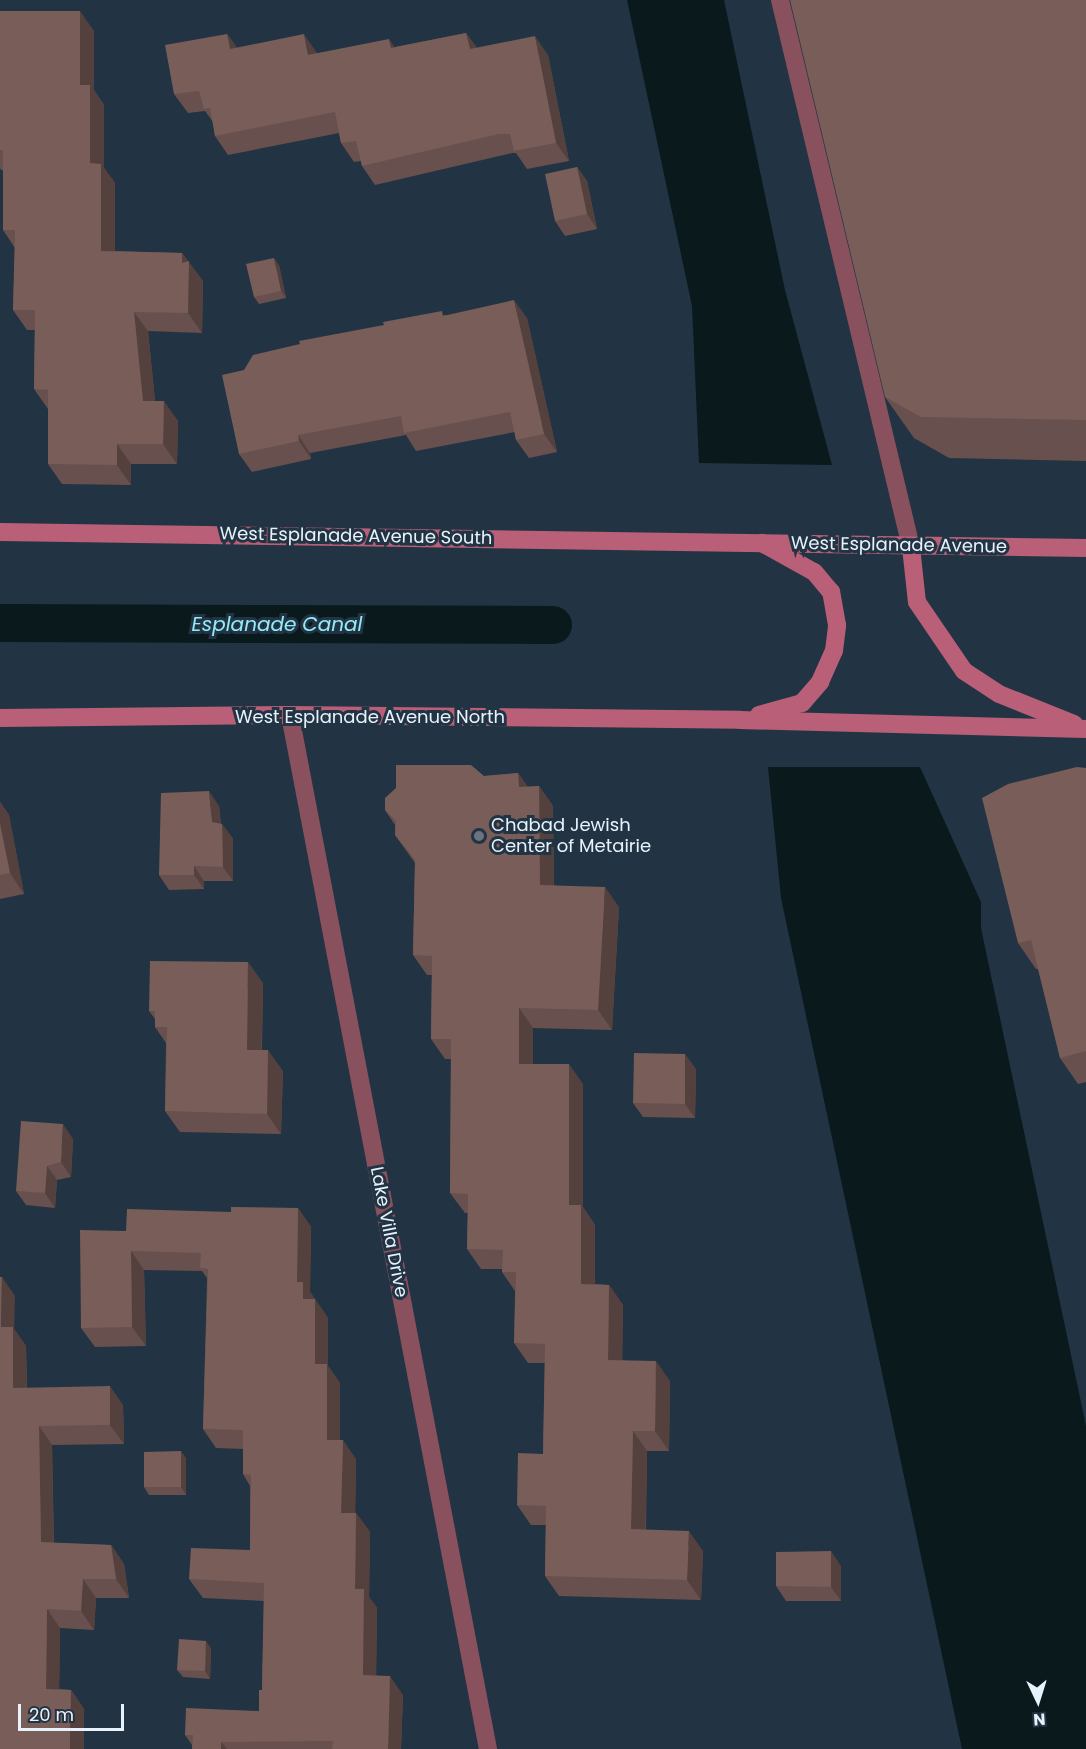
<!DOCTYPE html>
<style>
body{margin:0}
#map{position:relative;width:1086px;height:1749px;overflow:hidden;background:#223443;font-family:Poppins,sans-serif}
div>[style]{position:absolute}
.water>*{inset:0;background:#09191c}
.canal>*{height:38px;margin:-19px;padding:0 19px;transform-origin:19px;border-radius:19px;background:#09191c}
.minor>*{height:18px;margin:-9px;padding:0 9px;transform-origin:9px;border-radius:9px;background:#89505e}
.secondary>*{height:18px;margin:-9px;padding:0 9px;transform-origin:9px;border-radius:9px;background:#b95f77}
.wall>*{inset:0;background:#67504d}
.shaded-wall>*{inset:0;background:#54413e}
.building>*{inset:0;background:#785d59}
.dots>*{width:16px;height:16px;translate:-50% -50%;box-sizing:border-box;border:3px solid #223443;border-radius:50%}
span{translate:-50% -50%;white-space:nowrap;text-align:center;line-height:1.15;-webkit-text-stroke:6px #223443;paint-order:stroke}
.street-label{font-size:18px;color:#e7f2fc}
.poi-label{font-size:18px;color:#e7f2fc}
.left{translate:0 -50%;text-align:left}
.water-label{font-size:20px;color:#94ecfa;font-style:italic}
.north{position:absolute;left:1008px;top:1671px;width:60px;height:60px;-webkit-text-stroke:4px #223443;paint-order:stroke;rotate:176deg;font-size:16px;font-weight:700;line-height:24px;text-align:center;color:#e7f2fc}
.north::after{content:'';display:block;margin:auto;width:21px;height:27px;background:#e7f2fc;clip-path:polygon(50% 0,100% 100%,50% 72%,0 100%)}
.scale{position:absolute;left:18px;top:1704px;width:106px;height:27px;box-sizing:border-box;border:3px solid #e7f2fc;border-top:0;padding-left:8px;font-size:18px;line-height:21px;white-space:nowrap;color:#e7f2fc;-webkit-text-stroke:4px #223443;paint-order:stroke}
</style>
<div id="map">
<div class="water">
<i style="clip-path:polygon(627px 0,724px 0,785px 290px,832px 465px,699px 463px,692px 306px)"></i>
<i style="clip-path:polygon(768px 767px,920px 767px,981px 902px,981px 928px,1086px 1426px,1086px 1749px,962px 1749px,781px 898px)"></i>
</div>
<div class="canal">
<i style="left:0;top:623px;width:553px;rotate:0.21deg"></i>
</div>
<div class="minor">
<i style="left:780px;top:0;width:562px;rotate:76.53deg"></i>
<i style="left:290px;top:715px;width:1053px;rotate:79.16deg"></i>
</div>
<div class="secondary">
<i style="left:0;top:532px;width:1086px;rotate:0.84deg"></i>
<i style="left:911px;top:547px;width:55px;rotate:83.8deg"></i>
<i style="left:917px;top:602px;width:83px;rotate:55.7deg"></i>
<i style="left:964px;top:671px;width:42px;rotate:33.3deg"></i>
<i style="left:999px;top:694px;width:81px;rotate:21.8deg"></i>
<i style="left:759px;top:715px;width:45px;rotate:-15.6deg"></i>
<i style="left:802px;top:703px;width:28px;rotate:-49deg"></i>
<i style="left:820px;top:682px;width:34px;rotate:-66deg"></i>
<i style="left:834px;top:651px;width:26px;rotate:-83deg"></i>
<i style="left:837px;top:625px;width:34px;rotate:-100deg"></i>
<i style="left:831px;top:592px;width:26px;rotate:-130deg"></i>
<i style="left:814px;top:572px;width:60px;rotate:-150.9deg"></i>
<i style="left:0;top:718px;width:290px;rotate:-0.6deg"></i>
<i style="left:290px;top:715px;width:450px;rotate:0.6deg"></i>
<i style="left:740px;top:720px;width:346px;rotate:1.5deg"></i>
</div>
<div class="wall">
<i style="clip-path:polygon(1086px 0,1086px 461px,949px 458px,914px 438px,885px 397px)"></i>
<i style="clip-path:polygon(0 11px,94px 31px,94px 90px,104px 105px,104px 168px,115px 183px,115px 251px,182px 253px,203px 281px,202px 333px,148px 331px,155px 401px,178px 421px,177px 464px,131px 464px,131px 485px,62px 484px,48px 464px,48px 409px,34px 389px,35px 330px,27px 330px,13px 310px,15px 248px,3px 230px,3px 170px,1px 170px,0 168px)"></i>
<i style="clip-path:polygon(466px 33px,477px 48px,548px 55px,569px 161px,527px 169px,516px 153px,512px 153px,375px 185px,362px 166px,361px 161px,354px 162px,341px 143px,339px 133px,228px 155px,215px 136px,213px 122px,205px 111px,188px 113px,174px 94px,227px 34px,237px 48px,317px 53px,395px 47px)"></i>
<i style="clip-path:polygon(577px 167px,587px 181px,597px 229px,565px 236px,555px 221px)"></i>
<i style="clip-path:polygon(279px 265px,286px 298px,259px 304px,254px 297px)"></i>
<i style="clip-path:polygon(445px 315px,527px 318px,557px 452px,529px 458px,516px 440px,515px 432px,416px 451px,406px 435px,310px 453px,311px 459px,252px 472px,239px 454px,244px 370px)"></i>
<i style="clip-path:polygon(1086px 768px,1086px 1082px,1078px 1084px,1060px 1058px,1038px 969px,1036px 969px,1018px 943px)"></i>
<i style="clip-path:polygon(518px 773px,528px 787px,539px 786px,553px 806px,554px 885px,619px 907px,612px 1030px,533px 1028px,533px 1064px,583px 1084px,583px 1207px,595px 1225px,595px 1284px,609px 1285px,623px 1305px,622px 1360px,670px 1381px,669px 1451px,647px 1451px,646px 1530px,703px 1551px,701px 1600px,559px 1596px,545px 1576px,546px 1525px,531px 1525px,517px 1505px,543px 1454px,545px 1363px,528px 1363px,514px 1343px,515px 1291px,502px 1272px,502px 1269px,481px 1269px,467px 1249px,468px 1213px,465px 1213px,450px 1193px,451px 1059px,445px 1059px,431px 1039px,432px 975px,427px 975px,413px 955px,415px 863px,395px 835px,395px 825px,385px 810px,484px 776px)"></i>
<i style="clip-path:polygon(0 802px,9px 815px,24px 894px,0 899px)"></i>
<i style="clip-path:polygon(219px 806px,221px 824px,222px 824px,233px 839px,233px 881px,204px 881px,204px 889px,169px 890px,159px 875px)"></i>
<i style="clip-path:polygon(263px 983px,262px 1050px,283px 1071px,281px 1134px,180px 1132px,165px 1111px,166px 1043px,155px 1027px,155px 1019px,149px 1011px)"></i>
<i style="clip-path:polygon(696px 1069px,695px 1118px,643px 1117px,633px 1103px)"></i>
<i style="clip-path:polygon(73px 1139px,71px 1177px,57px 1180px,55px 1208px,26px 1205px,16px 1191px)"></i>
<i style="clip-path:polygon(298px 1208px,311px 1227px,310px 1292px,328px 1318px,328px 1366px,340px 1383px,340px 1440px,356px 1459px,355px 1513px,356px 1513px,370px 1532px,369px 1597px,377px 1608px,376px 1675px,403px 1695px,401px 1749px,192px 1749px,192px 1745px,185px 1735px,259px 1711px,262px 1690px,264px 1601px,203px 1598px,189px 1579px,250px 1550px,250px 1486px,243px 1474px,243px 1449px,216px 1448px,203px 1429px,207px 1278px,202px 1271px,144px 1270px,146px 1346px,95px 1347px,81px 1328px,126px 1231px,231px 1212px)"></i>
<i style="clip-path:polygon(15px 1296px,14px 1329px,26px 1346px,27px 1388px,123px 1405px,124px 1444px,52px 1445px,54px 1543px,111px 1545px,124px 1564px,129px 1598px,96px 1598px,94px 1630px,60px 1628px,59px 1689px,71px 1690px,84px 1709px,0 1749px)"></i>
<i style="clip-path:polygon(186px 1458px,186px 1495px,149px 1495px,144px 1487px)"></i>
<i style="clip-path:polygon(841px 1566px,841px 1601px,786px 1601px,776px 1586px)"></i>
<i style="clip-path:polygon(211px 1648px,210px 1679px,183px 1677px,177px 1670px)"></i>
</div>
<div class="shaded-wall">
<i style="clip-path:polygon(80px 11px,94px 31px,94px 90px,104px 105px,104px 168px,115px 183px,115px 271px,101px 251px,80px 85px)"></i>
<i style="clip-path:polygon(466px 33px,480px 52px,470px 49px)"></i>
<i style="clip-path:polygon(227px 34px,240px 52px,230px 49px)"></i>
<i style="clip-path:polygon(304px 34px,317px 53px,308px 55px)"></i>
<i style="clip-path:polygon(535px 36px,548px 55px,569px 161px,556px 143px)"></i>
<i style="clip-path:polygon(389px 39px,402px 58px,391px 48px)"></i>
<i style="clip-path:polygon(577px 167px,587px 181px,597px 229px,587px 214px)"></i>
<i style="clip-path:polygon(182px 253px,203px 281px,202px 333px,188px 313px,182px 263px)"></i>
<i style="clip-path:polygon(274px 258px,279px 265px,286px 298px,281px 291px)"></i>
<i style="clip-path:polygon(514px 300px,527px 318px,557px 452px,544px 434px)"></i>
<i style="clip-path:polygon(134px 312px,148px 331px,157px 421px,143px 401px)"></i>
<i style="clip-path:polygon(164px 401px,178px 421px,177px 464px,163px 444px)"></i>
<i style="clip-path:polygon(298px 435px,310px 453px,311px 459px,299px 441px)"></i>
<i style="clip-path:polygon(117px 444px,131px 464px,131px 485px,117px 465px)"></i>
<i style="clip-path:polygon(518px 773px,532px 793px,519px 787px)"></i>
<i style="clip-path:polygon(539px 786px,553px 806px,554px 905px,540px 885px)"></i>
<i style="clip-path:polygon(209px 791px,219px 806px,222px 836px,212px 822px)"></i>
<i style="clip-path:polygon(0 802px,9px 815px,24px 894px,10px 873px,0 824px)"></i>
<i style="clip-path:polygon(222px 824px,233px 839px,233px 881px,223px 867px)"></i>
<i style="clip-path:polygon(194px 866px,204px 881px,204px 889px,194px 875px)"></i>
<i style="clip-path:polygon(605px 887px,619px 907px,612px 1030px,598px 1010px)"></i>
<i style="clip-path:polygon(248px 962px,263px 983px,261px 1071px,247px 1050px)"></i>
<i style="clip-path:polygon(519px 1008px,533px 1028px,533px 1084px,519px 1064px)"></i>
<i style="clip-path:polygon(268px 1050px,283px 1071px,281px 1134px,267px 1114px)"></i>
<i style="clip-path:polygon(685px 1054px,696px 1069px,695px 1118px,685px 1104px)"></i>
<i style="clip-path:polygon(569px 1064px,583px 1084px,583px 1207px,595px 1225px,595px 1304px,581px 1284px,569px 1205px)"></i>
<i style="clip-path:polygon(63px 1124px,73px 1139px,71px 1177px,61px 1162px)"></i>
<i style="clip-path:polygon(47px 1166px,57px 1180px,55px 1208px,45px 1193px)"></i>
<i style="clip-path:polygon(298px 1208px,311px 1227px,310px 1292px,328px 1318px,328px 1366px,340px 1383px,340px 1459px,327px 1440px,303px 1299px,297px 1282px)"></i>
<i style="clip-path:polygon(131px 1251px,144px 1270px,146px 1346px,132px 1327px)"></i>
<i style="clip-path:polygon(2px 1277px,15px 1296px,14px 1329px,26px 1346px,27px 1407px,13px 1388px,1px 1327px)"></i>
<i style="clip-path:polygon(609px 1285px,623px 1305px,622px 1380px,608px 1360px)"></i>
<i style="clip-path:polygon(656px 1361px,670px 1381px,669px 1451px,655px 1431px)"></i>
<i style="clip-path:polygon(110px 1386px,123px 1405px,124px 1444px,110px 1425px)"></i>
<i style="clip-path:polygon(39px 1426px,52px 1445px,54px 1561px,41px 1542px)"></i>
<i style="clip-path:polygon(633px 1431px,647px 1451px,645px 1549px,631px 1529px)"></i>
<i style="clip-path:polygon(343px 1440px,356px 1459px,355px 1532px,341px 1513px)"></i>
<i style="clip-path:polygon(181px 1451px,186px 1458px,186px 1495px,181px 1487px)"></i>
<i style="clip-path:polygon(356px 1513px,370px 1532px,369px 1597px,377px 1608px,376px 1694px,363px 1675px,355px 1589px)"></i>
<i style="clip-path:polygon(689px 1531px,703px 1551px,701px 1600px,687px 1580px)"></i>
<i style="clip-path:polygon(111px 1545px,124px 1564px,129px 1598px,116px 1579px)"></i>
<i style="clip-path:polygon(831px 1551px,841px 1566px,841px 1601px,831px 1587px)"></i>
<i style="clip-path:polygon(83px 1579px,96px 1598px,94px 1630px,81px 1611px)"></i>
<i style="clip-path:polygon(47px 1609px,60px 1628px,59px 1708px,46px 1689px)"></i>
<i style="clip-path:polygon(206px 1641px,211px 1648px,210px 1679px,205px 1671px)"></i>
<i style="clip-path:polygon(390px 1676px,403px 1695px,401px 1749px,388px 1749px)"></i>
<i style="clip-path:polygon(71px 1690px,84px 1709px,84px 1749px,70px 1749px)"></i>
<i style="clip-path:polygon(221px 1742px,227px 1749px,221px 1749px)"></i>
</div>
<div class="building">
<i style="clip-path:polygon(790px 0,1086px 0,1086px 420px,921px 417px,885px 397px)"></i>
<i style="clip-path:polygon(0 11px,80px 11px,80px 85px,90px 85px,90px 163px,101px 164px,101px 251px,182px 253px,182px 263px,189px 261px,188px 313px,134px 312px,143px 401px,164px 401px,163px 444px,117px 444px,117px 465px,48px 464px,48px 390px,34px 389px,35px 310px,13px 310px,15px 230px,3px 230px,3px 150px,0 150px)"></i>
<i style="clip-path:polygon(466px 33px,470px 49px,535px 36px,556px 143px,514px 151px,510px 134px,499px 134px,362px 166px,356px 141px,341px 143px,335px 112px,215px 136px,210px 108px,204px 109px,199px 91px,174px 94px,165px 45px,227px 34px,230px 49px,304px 34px,308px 55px,389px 39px,391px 48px)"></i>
<i style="clip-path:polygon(577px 167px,587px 214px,555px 221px,545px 174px)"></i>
<i style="clip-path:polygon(274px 258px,281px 291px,254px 297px,246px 264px)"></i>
<i style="clip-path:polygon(514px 300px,544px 434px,516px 440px,510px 412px,404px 433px,401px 416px,298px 435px,299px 441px,239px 454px,222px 375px,244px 370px,253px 355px,300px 344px,299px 341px,384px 325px,383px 322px,442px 311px,443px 316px)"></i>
<i style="clip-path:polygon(396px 765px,471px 765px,484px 776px,518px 773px,519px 787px,539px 786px,540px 885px,605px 887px,598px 1010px,519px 1008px,519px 1064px,569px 1064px,569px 1205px,581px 1205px,581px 1284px,609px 1285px,608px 1360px,656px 1361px,655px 1431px,633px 1431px,631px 1529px,689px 1531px,687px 1580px,545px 1576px,546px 1506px,517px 1505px,518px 1453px,543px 1454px,545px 1344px,514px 1343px,516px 1272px,502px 1272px,503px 1250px,467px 1249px,468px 1194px,450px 1193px,451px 1039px,431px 1039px,432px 956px,413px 955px,415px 860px,395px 835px,396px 821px,385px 810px,385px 798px,396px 788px)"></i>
<i style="clip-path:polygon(1077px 767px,1086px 768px,1086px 1051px,1060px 1058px,1031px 940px,1018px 943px,982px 798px,1008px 784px)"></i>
<i style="clip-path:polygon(209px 791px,212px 822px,222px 824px,223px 867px,194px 866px,194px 875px,159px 875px,161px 793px)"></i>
<i style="clip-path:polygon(0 824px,10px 873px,0 875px)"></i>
<i style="clip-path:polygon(150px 961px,248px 962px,247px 1050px,268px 1050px,267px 1114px,165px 1111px,167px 1027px,155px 1027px,155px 1011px,149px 1011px)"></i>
<i style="clip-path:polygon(634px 1053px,685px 1054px,685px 1104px,633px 1103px)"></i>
<i style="clip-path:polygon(21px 1121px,63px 1124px,61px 1162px,47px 1166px,45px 1193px,16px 1191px)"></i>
<i style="clip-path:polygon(231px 1207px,298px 1208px,297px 1282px,303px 1282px,303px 1299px,315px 1299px,315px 1364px,327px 1364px,327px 1440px,343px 1440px,341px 1513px,356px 1513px,355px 1589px,364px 1589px,363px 1675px,390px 1676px,388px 1749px,332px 1749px,333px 1741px,221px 1742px,221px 1749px,192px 1749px,193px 1735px,185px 1735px,186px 1708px,259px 1711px,259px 1690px,262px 1690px,264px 1583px,189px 1579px,191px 1548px,250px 1550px,251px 1475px,243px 1474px,243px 1430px,203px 1429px,208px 1269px,200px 1268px,201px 1253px,131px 1251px,132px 1327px,81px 1328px,80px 1230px,126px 1231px,127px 1209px,231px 1212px)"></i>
<i style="clip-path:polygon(0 1277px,2px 1277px,1px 1327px,13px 1327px,13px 1388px,110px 1386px,110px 1425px,39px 1426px,41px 1542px,111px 1545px,116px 1579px,83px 1579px,81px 1611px,47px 1609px,46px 1689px,71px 1690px,70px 1749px,0 1749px)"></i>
<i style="clip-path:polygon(181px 1451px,181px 1487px,144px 1487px,144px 1452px)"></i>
<i style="clip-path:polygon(831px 1551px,831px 1587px,776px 1586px,776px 1552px)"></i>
<i style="clip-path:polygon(179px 1639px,206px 1641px,205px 1671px,177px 1670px)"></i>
</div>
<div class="dots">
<i style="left:479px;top:836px;background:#6b7280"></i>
</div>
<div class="street-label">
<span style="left:356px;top:536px;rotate:1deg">West Esplanade Avenue South</span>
<span style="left:899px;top:545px;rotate:1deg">West Esplanade Avenue</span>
<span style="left:370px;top:717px">West Esplanade Avenue North</span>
<span style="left:389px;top:1232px;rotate:79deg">Lake Villa Drive</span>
</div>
<div class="poi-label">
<span class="left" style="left:491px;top:836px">Chabad Jewish<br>Center of Metairie</span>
</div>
<div class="water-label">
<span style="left:277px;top:624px">Esplanade Canal</span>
</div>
<div class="north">N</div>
<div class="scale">20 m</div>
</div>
